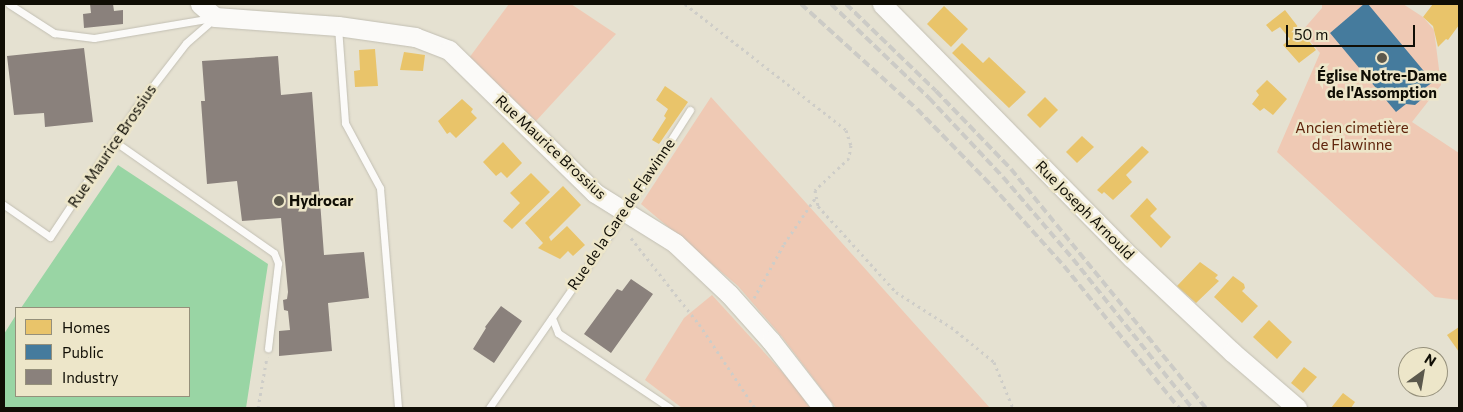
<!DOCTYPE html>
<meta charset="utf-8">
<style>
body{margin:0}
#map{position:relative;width:1463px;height:412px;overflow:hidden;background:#e5e1d1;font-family:Commissioner,sans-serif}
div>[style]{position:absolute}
.green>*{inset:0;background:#efc9b4}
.water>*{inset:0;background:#99d5a4}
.homes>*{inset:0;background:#e9c46a}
.public>*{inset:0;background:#457b9d}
.industry>*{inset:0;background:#8a817c}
.path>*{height:3px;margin-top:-1.5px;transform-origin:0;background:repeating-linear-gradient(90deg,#cecdc8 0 2.5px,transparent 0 6.5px)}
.roads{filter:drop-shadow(0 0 1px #c2bfb3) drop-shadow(0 0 1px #c2bfb3)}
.lane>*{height:7px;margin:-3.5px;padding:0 3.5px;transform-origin:3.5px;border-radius:3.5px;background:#fbfaf8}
.secondary>*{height:19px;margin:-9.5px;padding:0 9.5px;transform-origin:9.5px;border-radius:9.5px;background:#fbfaf8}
.rail>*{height:4px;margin-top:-2px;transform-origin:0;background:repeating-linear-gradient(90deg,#cccbc6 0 8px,transparent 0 12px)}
.dots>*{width:14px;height:14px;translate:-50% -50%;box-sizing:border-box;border:2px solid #ede6c9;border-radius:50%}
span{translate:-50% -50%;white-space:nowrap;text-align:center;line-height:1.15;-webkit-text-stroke:5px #ede6c9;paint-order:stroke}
.poi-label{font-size:15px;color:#100e05;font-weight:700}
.left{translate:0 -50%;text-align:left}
.park-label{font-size:15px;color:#60250c}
.street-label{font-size:15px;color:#100e05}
.frame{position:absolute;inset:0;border:5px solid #100e05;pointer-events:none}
.legend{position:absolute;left:15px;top:307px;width:175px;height:90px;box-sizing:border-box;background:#ede6c9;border:1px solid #95907b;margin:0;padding:6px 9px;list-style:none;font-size:15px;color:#100e05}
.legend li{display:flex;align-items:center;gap:10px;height:25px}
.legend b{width:25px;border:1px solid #95907b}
.north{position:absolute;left:1398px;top:347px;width:50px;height:50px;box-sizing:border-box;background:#ede6c9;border:1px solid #95907b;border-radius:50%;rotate:32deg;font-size:14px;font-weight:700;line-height:20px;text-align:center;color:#100e05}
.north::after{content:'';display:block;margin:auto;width:18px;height:22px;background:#5b584c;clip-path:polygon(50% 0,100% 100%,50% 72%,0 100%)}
.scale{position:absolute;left:1286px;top:25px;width:129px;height:22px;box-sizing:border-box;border:2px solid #100e05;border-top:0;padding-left:6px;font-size:15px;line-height:18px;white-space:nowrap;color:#100e05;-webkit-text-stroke:4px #ede6c9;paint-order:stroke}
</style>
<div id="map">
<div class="green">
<i style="clip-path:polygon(509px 4px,571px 4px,616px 34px,536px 121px,469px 58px)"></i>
<i style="clip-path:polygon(1322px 4px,1403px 4px,1423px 17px,1434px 30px,1441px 85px,1412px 122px,1459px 153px,1459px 300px,1435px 297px,1277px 152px,1320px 53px,1302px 31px,1322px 8px)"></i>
<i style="clip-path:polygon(711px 97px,990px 408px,836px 408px,782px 337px,738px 286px,641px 204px)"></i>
<i style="clip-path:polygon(712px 295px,794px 385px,810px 408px,682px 408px,645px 380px,684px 318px)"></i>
</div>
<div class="water">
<i style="clip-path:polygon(118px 165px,268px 264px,246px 408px,4px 408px,4px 334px,16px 315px,16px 396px,189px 396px,189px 308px,21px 308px)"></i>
</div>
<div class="homes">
<i style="clip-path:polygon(1433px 4px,1459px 4px,1459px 25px,1448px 40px,1446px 39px,1438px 47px,1433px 26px,1423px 17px)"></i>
<i style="clip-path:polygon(944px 6px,968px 29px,951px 47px,927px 24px)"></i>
<i style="clip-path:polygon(1285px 10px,1316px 50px,1299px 63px,1283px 45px,1290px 39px,1280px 27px,1272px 32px,1266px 25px)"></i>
<i style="clip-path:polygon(962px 43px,983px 63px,989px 57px,1026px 92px,1009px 108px,952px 53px)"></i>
<i style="clip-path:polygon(375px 49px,378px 86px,355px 87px,354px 71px,360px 70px,359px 50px)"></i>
<i style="clip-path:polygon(404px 52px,425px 55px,423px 71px,400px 70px)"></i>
<i style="clip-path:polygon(1267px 80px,1287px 99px,1273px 115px,1264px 108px,1260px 111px,1252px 104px,1259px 95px,1256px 91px)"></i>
<i style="clip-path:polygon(665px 86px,688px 102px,659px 144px,652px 140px,666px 118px,664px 116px,668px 109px,656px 100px)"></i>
<i style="clip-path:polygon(1045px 97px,1058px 110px,1040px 128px,1027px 115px)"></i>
<i style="clip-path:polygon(462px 99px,473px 109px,471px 112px,477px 118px,456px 138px,450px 132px,447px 134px,438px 121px)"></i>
<i style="clip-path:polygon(1082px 136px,1094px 147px,1077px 163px,1066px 152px)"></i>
<i style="clip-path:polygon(503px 142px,522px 163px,507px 178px,501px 172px,496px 176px,483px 162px)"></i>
<i style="clip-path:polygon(1142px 146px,1149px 152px,1126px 175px,1132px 182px,1113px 200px,1104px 192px,1102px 194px,1097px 190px)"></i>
<i style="clip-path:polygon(531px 173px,550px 192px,512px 229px,503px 221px,520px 203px,510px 193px)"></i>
<i style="clip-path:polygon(563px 186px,581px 205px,549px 237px,551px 241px,567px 226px,585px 245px,573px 256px,568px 251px,560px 259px,538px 248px,543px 243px,525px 223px)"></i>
<i style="clip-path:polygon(1147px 198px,1157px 209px,1150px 216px,1171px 237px,1161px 248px,1130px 216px)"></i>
<i style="clip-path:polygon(1200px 262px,1218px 275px,1215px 278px,1219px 281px,1196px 303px,1177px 286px)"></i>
<i style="clip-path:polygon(1233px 276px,1244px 284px,1245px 288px,1242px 291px,1258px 306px,1242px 323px,1214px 297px)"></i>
<i style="clip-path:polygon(1269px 320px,1292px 342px,1277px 359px,1253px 337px)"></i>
<i style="clip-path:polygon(1459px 327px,1459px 352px,1447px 335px)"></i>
<i style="clip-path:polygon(1304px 367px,1317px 377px,1303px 393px,1291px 383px)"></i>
<i style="clip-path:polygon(1343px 393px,1355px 402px,1351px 408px,1331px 408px)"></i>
</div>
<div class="public">
<i style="clip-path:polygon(1364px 4px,1368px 4px,1433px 82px,1422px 90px,1422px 99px,1415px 105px,1406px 104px,1396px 112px,1330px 33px)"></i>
</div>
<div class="industry">
<i style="clip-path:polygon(90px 4px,113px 4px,114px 11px,123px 10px,123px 24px,84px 28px,83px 14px,91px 13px)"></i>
<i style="clip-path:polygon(84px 48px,93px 122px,45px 127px,44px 113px,14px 115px,7px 56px)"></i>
<i style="clip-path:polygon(278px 56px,281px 95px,312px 92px,324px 255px,364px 252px,369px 298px,328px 303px,332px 351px,279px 356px,279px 331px,290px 330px,288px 311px,284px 310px,283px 300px,287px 299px,288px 292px,281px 218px,242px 221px,237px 181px,207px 184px,201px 101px,205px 101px,202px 61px)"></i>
<i style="clip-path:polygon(631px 279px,653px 294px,611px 353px,584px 334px,617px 289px,622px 291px)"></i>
<i style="clip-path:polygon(501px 306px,522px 321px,494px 363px,473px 349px,486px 328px,485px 327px)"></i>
</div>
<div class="path">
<i style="left:685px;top:4px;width:204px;rotate:38deg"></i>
<i style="left:846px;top:130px;width:16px;rotate:72deg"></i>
<i style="left:851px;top:145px;width:13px;rotate:99deg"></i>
<i style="left:849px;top:158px;width:47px;rotate:136.7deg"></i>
<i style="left:815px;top:190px;width:16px;rotate:79deg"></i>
<i style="left:818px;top:206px;width:116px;rotate:47.8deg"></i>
<i style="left:896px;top:292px;width:65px;rotate:32.5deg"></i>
<i style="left:951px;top:327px;width:55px;rotate:39.1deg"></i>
<i style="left:994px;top:362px;width:50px;rotate:67.6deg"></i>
<i style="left:631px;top:238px;width:110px;rotate:51.7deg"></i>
<i style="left:699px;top:324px;width:101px;rotate:56.3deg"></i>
<i style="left:754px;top:298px;width:62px;rotate:-60.9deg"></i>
<i style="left:784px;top:244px;width:57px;rotate:-55.8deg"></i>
<i style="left:258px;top:408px;width:52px;rotate:-80deg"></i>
</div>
<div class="roads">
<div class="lane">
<i style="left:9px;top:4px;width:54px;rotate:32.8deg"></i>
<i style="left:54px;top:33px;width:40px;rotate:7.1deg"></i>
<i style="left:94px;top:38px;width:120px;rotate:-9.6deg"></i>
<i style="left:338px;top:27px;width:96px;rotate:85.8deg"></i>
<i style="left:345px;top:123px;width:74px;rotate:61.7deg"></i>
<i style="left:380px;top:188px;width:221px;rotate:85.3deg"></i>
<i style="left:114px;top:141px;width:195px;rotate:35deg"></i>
<i style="left:274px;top:253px;width:11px;rotate:68deg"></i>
<i style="left:278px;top:263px;width:86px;rotate:96.7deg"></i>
<i style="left:4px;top:205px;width:56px;rotate:34.8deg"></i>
<i style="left:50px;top:237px;width:154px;rotate:-56.4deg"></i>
<i style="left:135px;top:109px;width:83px;rotate:-52.3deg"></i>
<i style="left:186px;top:43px;width:38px;rotate:-41deg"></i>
<i style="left:552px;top:318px;width:16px;rotate:68deg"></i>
<i style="left:558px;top:333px;width:135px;rotate:33.8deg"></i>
<i style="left:489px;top:408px;width:239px;rotate:-55.2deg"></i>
<i style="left:625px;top:212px;width:121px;rotate:-57.5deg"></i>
</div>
<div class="secondary">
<i style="left:200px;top:4px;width:20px;rotate:41deg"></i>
<i style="left:215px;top:17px;width:123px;rotate:4.2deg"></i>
<i style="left:338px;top:26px;width:78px;rotate:8.1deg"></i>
<i style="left:415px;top:37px;width:36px;rotate:21deg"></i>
<i style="left:449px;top:50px;width:204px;rotate:44.4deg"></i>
<i style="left:595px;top:193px;width:94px;rotate:32deg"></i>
<i style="left:675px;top:243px;width:74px;rotate:43.4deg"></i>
<i style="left:729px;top:294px;width:63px;rotate:48.2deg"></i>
<i style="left:771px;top:341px;width:85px;rotate:52.2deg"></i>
<i style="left:882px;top:4px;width:356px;rotate:45.5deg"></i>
<i style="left:1132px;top:258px;width:137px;rotate:43.2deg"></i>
<i style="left:1232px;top:352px;width:86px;rotate:40.7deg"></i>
</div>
</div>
<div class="rail">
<i style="left:801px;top:4px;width:156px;rotate:42.2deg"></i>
<i style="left:917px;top:109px;width:107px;rotate:45.8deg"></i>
<i style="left:992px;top:186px;width:108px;rotate:48deg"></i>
<i style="left:1064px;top:266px;width:183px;rotate:51deg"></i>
<i style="left:831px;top:4px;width:136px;rotate:43.8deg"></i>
<i style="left:929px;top:98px;width:108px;rotate:46.9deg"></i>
<i style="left:1003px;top:177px;width:108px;rotate:49.5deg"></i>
<i style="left:1073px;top:259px;width:191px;rotate:51.4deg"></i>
<i style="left:846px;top:4px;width:125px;rotate:44deg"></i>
<i style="left:936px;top:91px;width:108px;rotate:46.1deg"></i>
<i style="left:1011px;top:169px;width:308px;rotate:50.8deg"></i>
</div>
<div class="dots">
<i style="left:1382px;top:58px;background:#5b584c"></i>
<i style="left:279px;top:201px;background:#5b584c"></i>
</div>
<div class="poi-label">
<span style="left:1382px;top:84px">Église Notre-Dame<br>de l'Assomption</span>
<span class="left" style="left:289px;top:201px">Hydrocar</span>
</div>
<div class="park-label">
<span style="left:1352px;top:136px">Ancien cimetière<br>de Flawinne</span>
</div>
<div class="street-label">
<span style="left:112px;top:146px;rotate:-56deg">Rue Maurice Brossius</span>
<span style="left:551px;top:147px;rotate:43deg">Rue Maurice Brossius</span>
<span style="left:1085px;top:210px;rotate:45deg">Rue Joseph Arnould</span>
<span style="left:621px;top:214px;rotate:-56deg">Rue de la Gare de Flawinne</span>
</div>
<div class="frame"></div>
<ul class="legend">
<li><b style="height:14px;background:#e9c46a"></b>Homes</li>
<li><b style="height:14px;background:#457b9d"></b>Public</li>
<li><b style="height:14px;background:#8a817c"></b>Industry</li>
</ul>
<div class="north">N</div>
<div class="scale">50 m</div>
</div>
